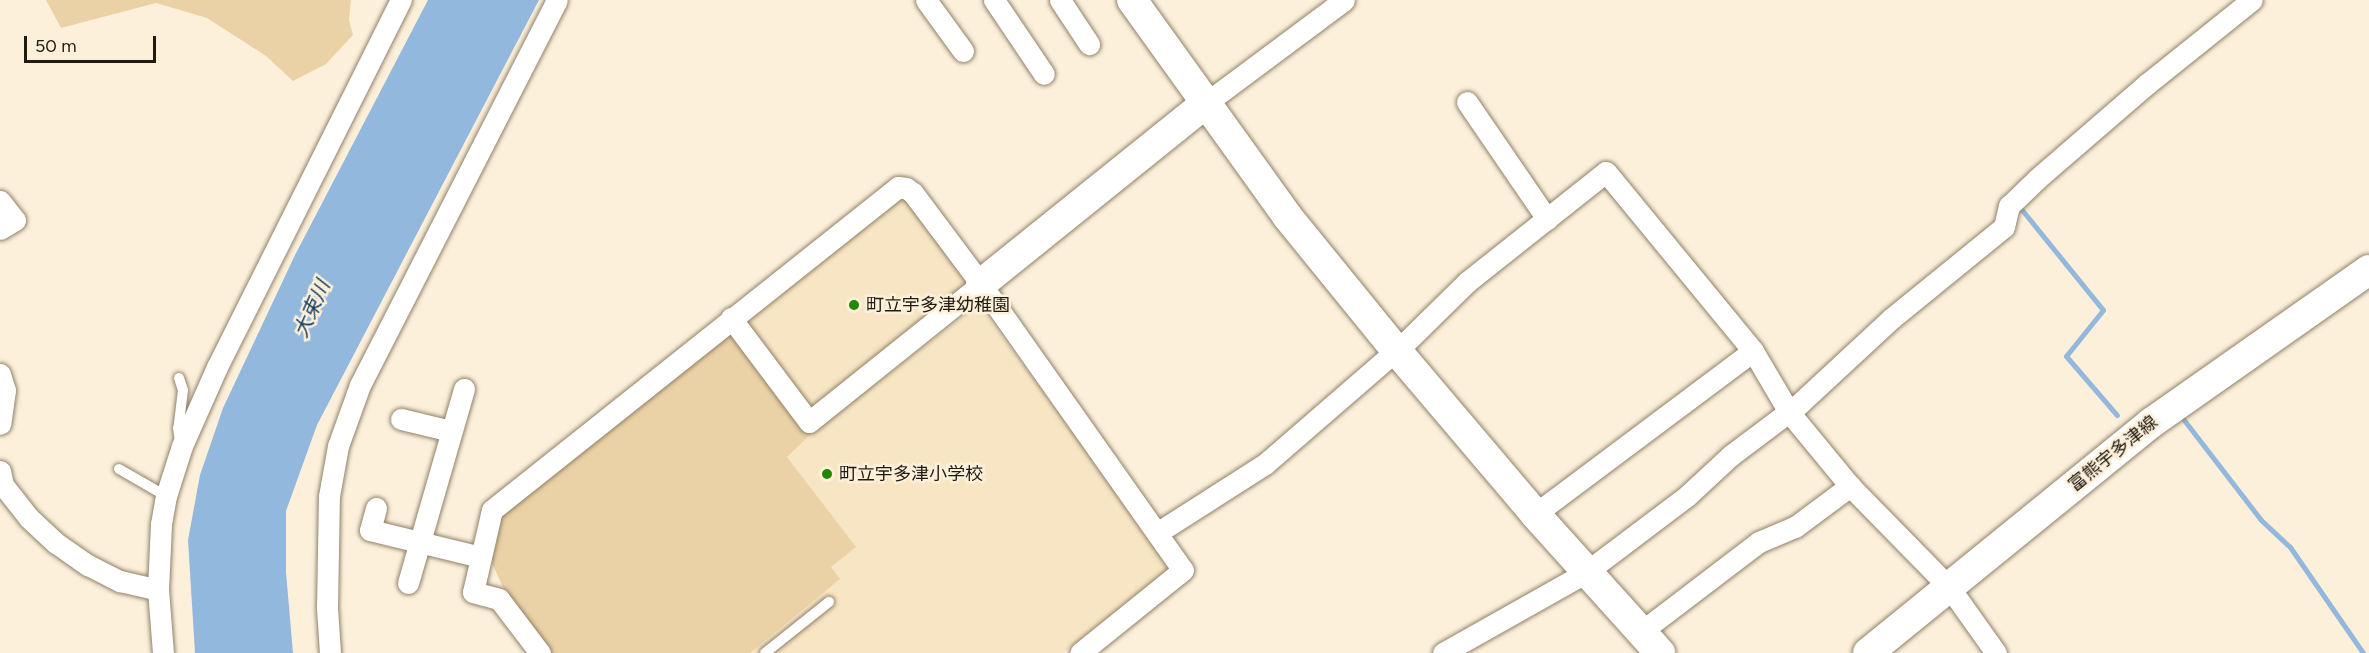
<!DOCTYPE html>
<meta charset="utf-8">
<style>
body{margin:0}
#map{position:relative;width:2369px;height:653px;overflow:hidden;background:#fdf0db;font-family:Figtree,"Noto Sans JP",sans-serif}
div>[style]{position:absolute}
.built>*{inset:0;background:#f8e5c3}
.green>*{inset:0;background:#ebd2a6}
.water>*{inset:0;background:#92b8dd}
.stream>*{height:5px;margin:-2.5px;padding:0 2.5px;transform-origin:2.5px;border-radius:2.5px;background:#92b8dd}
.roads{filter:drop-shadow(0 0 2px #8f8169) drop-shadow(0 0 2px #8f8169)}
.lane>*{height:10px;margin:-5px;padding:0 5px;transform-origin:5px;border-radius:5px;background:#fff}
.street>*{height:21px;margin:-10.5px;padding:0 10.5px;transform-origin:10.5px;border-radius:10.5px;background:#fff}
.secondary>*{height:30px;margin:-15px;padding:0 15px;transform-origin:15px;border-radius:15px;background:#fff}
.dots>*{width:16px;height:16px;translate:-50% -50%;box-sizing:border-box;border:3px solid #fdf0db;border-radius:50%}
span{translate:-50% -50%;white-space:nowrap;text-align:center;line-height:1.15;-webkit-text-stroke:5px #fdf0db;paint-order:stroke}
.poi-label{font-size:18px;color:#201b11}
.left{translate:0 -50%;text-align:left}
.street-label{font-size:18px;color:#201b11}
.water-label{font-size:20px;color:#133d61;font-style:italic}
.scale{position:absolute;left:24px;top:36px;width:132px;height:27px;box-sizing:border-box;border:3px solid #201b11;border-top:0;padding-left:8px;font-size:18px;line-height:21px;white-space:nowrap;color:#201b11;-webkit-text-stroke:4px #fdf0db;paint-order:stroke}
</style>
<div id="map">
<div class="built">
<i style="clip-path:polygon(895px 196px,906px 196px,969px 278px,966px 291px,809px 414px,742px 320px)"></i>
<i style="clip-path:polygon(978px 305px,1169px 561px,1169px 569px,1063px 653px,550px 653px,729px 327px,813px 432px)"></i>
</div>
<div class="green">
<i style="clip-path:polygon(46px 0,351px 0,349px 20px,353px 35px,326px 64px,293px 81px,266px 56px,207px 18px,156px 3px,61px 28px)"></i>
<i style="clip-path:polygon(729px 327px,813px 432px,787px 457px,856px 547px,831px 567px,840px 579px,750px 653px,550px 653px,505px 592px,488px 554px,498px 516px)"></i>
</div>
<div class="water">
<i style="clip-path:polygon(428px 0,539px 0,317px 425px,286px 511px,286px 572px,293px 653px,195px 653px,188px 540px,200px 475px,223px 408px,295px 255px)"></i>
</div>
<div class="stream">
<i style="left:2018px;top:205px;width:135px;rotate:51deg"></i>
<i style="left:2103px;top:310px;width:59px;rotate:128.8deg"></i>
<i style="left:2066px;top:356px;width:78px;rotate:49.2deg"></i>
<i style="left:2184px;top:420px;width:126px;rotate:52.4deg"></i>
<i style="left:2261px;top:520px;width:40px;rotate:43deg"></i>
<i style="left:2290px;top:547px;width:129px;rotate:55.4deg"></i>
</div>
<div class="roads">
<div class="lane">
<i style="left:179px;top:378px;width:13px;rotate:72deg"></i>
<i style="left:183px;top:390px;width:38px;rotate:97deg"></i>
<i style="left:178px;top:428px;width:14px;rotate:82deg"></i>
<i style="left:119px;top:469px;width:54px;rotate:29.9deg"></i>
<i style="left:765px;top:653px;width:82px;rotate:-38.6deg"></i>
</div>
<div class="street">
<i style="left:926px;top:0;width:63px;rotate:54deg"></i>
<i style="left:994px;top:0;width:89px;rotate:56deg"></i>
<i style="left:1060px;top:0;width:53px;rotate:56.6deg"></i>
<i style="left:1467px;top:102px;width:142px;rotate:55.6deg"></i>
<i style="left:1206px;top:103px;width:172px;rotate:-36.7deg"></i>
<i style="left:0;top:201px;width:24px;rotate:52deg"></i>
<i style="left:15px;top:220px;width:17px;rotate:149deg"></i>
<i style="left:731px;top:318px;width:130px;rotate:53.1deg"></i>
<i style="left:809px;top:422px;width:221px;rotate:-38.7deg"></i>
<i style="left:0;top:374px;width:17px;rotate:73deg"></i>
<i style="left:5px;top:390px;width:34px;rotate:98deg"></i>
<i style="left:401px;top:419px;width:51px;rotate:13.5deg"></i>
<i style="left:0;top:471px;width:14px;rotate:78deg"></i>
<i style="left:3px;top:485px;width:42px;rotate:51.8deg"></i>
<i style="left:29px;top:518px;width:37px;rotate:43deg"></i>
<i style="left:56px;top:543px;width:39px;rotate:35deg"></i>
<i style="left:88px;top:565px;width:36px;rotate:27deg"></i>
<i style="left:120px;top:581px;width:39px;rotate:13deg"></i>
<i style="left:376px;top:508px;width:23px;rotate:105deg"></i>
<i style="left:370px;top:530px;width:114px;rotate:13.7deg"></i>
<i style="left:1535px;top:514px;width:272px;rotate:-36.8deg"></i>
<i style="left:1157px;top:533px;width:128px;rotate:-32.6deg"></i>
<i style="left:1265px;top:464px;width:186px;rotate:-40.9deg"></i>
<i style="left:1406px;top:342px;width:86px;rotate:-44.5deg"></i>
<i style="left:1467px;top:282px;width:177px;rotate:-38.4deg"></i>
<i style="left:1606px;top:172px;width:232px;rotate:50.6deg"></i>
<i style="left:1753px;top:351px;width:71px;rotate:59.5deg"></i>
<i style="left:1789px;top:412px;width:96px;rotate:50.5deg"></i>
<i style="left:1850px;top:486px;width:141px;rotate:45.6deg"></i>
<i style="left:1949px;top:587px;width:81px;rotate:54.5deg"></i>
<i style="left:408px;top:583px;width:202px;rotate:-73.9deg"></i>
<i style="left:1642px;top:631px;width:147px;rotate:-37.3deg"></i>
<i style="left:1759px;top:542px;width:39px;rotate:-23deg"></i>
<i style="left:1795px;top:527px;width:69px;rotate:-36.7deg"></i>
<i style="left:163px;top:653px;width:63px;rotate:-94.5deg"></i>
<i style="left:158px;top:590px;width:66px;rotate:-87.4deg"></i>
<i style="left:161px;top:524px;width:28px;rotate:-80deg"></i>
<i style="left:166px;top:496px;width:52px;rotate:-72.3deg"></i>
<i style="left:182px;top:446px;width:86px;rotate:-66.1deg"></i>
<i style="left:217px;top:367px;width:411px;rotate:-63.4deg"></i>
<i style="left:330px;top:653px;width:45px;rotate:-93.8deg"></i>
<i style="left:327px;top:608px;width:112px;rotate:-89deg"></i>
<i style="left:329px;top:496px;width:51px;rotate:-79.8deg"></i>
<i style="left:338px;top:446px;width:65px;rotate:-70.2deg"></i>
<i style="left:360px;top:385px;width:432px;rotate:-62.9deg"></i>
<i style="left:540px;top:653px;width:68px;rotate:-127.2deg"></i>
<i style="left:499px;top:599px;width:27px;rotate:-165deg"></i>
<i style="left:473px;top:592px;width:84px;rotate:-77deg"></i>
<i style="left:492px;top:510px;width:519px;rotate:-38.5deg"></i>
<i style="left:898px;top:187px;width:8px;rotate:7deg"></i>
<i style="left:906px;top:188px;width:9px;rotate:36deg"></i>
<i style="left:913px;top:193px;width:114px;rotate:53.2deg"></i>
<i style="left:981px;top:284px;width:350px;rotate:54.8deg"></i>
<i style="left:1183px;top:570px;width:132px;rotate:141.1deg"></i>
<i style="left:1443px;top:653px;width:163px;rotate:-29.4deg"></i>
<i style="left:1585px;top:573px;width:128px;rotate:-37deg"></i>
<i style="left:1687px;top:496px;width:59px;rotate:-42.9deg"></i>
<i style="left:1730px;top:456px;width:85px;rotate:-36.9deg"></i>
<i style="left:1798px;top:405px;width:128px;rotate:-42.8deg"></i>
<i style="left:1892px;top:318px;width:144px;rotate:-39.1deg"></i>
<i style="left:2004px;top:227px;width:22px;rotate:-77deg"></i>
<i style="left:2009px;top:206px;width:40px;rotate:-44deg"></i>
<i style="left:2038px;top:178px;width:144px;rotate:-40.8deg"></i>
<i style="left:2147px;top:84px;width:134px;rotate:-38.7deg"></i>
</div>
<div class="secondary">
<i style="left:1132px;top:0;width:266px;rotate:54.3deg"></i>
<i style="left:1287px;top:216px;width:173px;rotate:50.9deg"></i>
<i style="left:1396px;top:350px;width:215px;rotate:49.7deg"></i>
<i style="left:1535px;top:514px;width:187px;rotate:48deg"></i>
<i style="left:981px;top:284px;width:289px;rotate:-38.8deg"></i>
<i style="left:1868px;top:653px;width:365px;rotate:-39.1deg"></i>
<i style="left:2151px;top:423px;width:266px;rotate:-35.1deg"></i>
</div>
</div>
<div class="dots">
<i style="left:854px;top:305px;background:#208900"></i>
<i style="left:827px;top:474px;background:#208900"></i>
</div>
<div class="poi-label">
<span class="left" style="left:866px;top:305px">町立宇多津幼稚園</span>
<span class="left" style="left:839px;top:474px">町立宇多津小学校</span>
</div>
<div class="street-label">
<span style="left:2113px;top:454px;rotate:-39deg">富熊宇多津線</span>
</div>
<div class="water-label">
<span style="left:312px;top:309px;rotate:-66deg">大束川</span>
</div>
<div class="scale">50 m</div>
</div>
